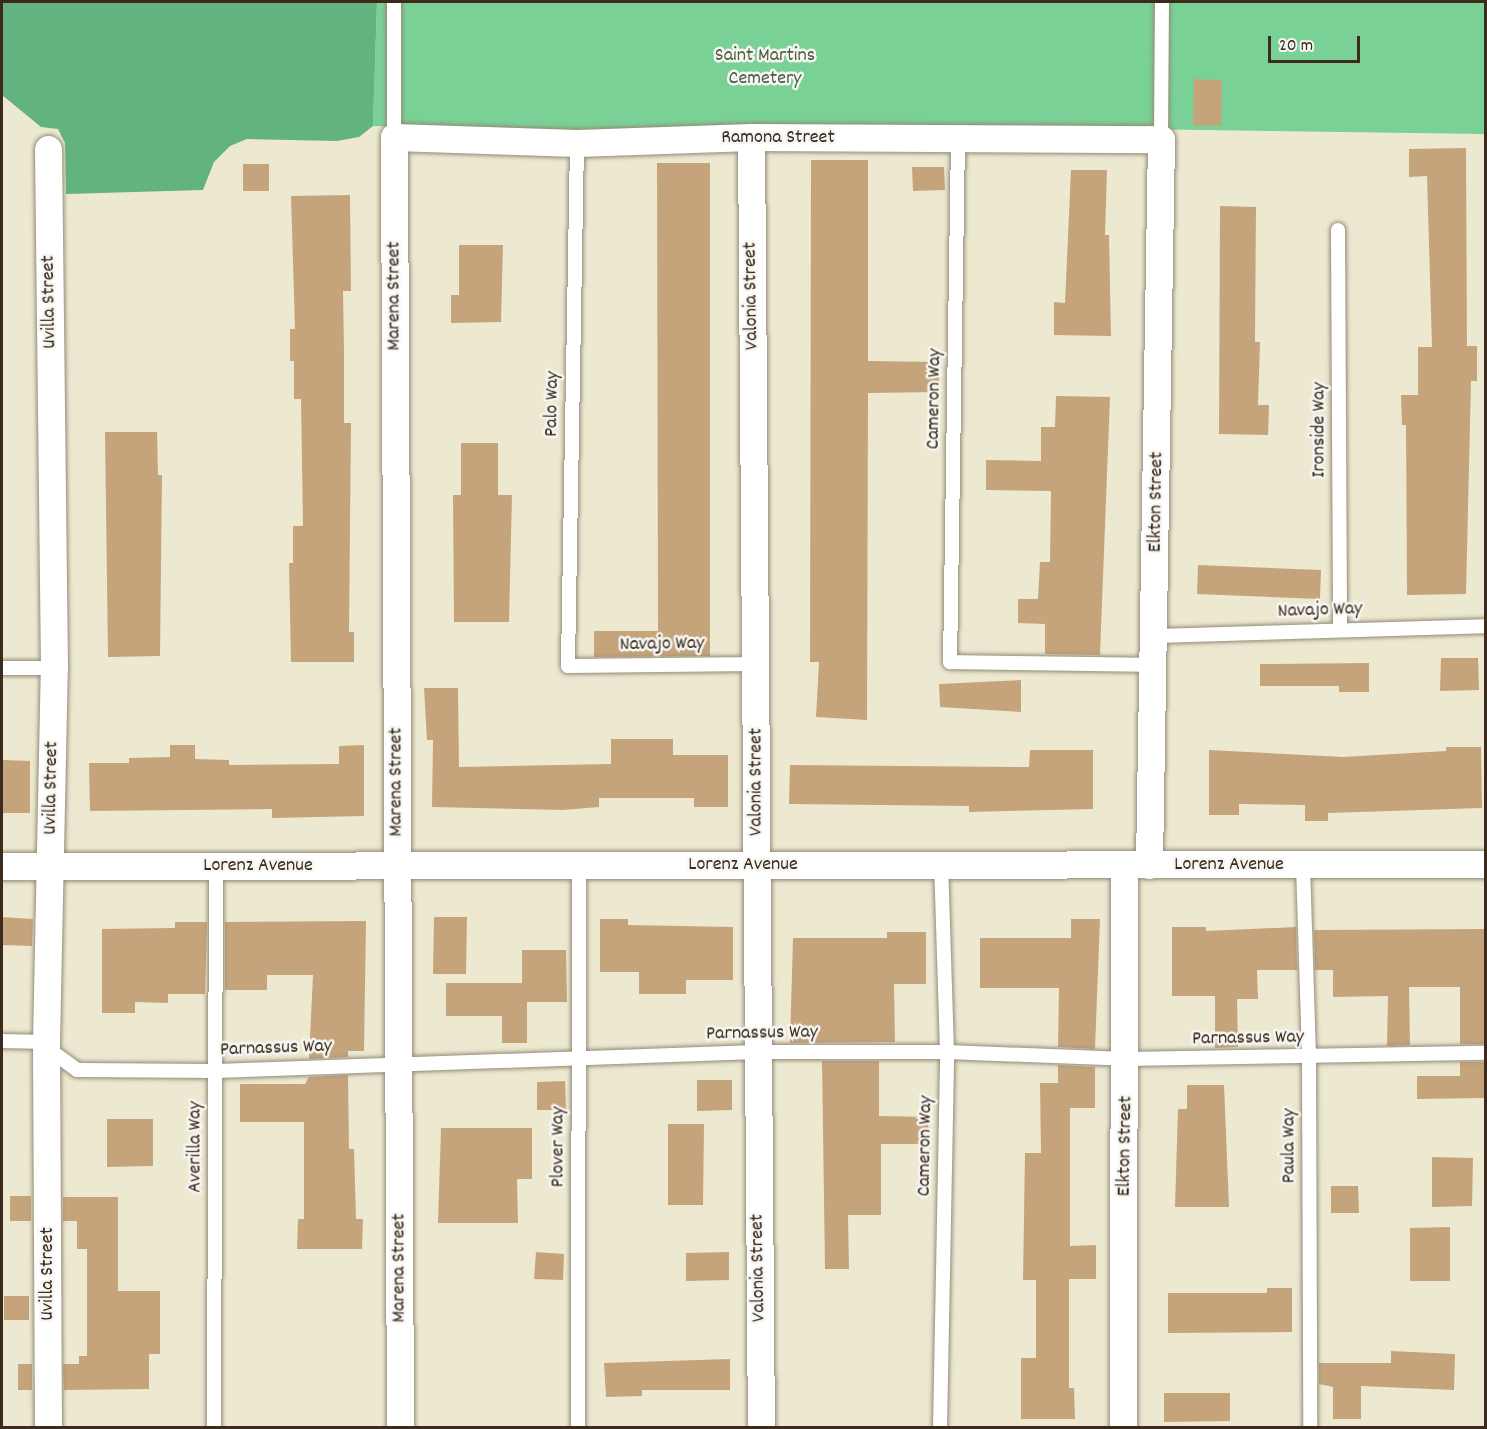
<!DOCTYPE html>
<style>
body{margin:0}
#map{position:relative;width:1487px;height:1429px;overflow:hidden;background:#ede9d1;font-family:Dekko,sans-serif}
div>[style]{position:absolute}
.green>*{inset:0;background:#7ad196}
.forest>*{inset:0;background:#63b37f}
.building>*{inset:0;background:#c5a47b}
.roads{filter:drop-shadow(0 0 2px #948a78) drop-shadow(0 0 2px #948a78)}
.service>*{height:14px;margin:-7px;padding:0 7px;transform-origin:7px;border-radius:7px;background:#fff}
.minor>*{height:27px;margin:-13.5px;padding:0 13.5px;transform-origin:13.5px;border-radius:13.5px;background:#fff}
span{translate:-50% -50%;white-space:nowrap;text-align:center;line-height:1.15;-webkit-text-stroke:5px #f6f6f2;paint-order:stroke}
.park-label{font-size:20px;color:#4e5c42}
.street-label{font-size:20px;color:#3b2a1e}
.frame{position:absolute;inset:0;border:3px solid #3b2a1e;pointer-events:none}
.scale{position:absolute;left:1268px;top:36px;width:92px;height:27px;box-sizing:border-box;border:3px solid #3b2a1e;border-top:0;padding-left:8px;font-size:18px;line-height:21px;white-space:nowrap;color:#3b2a1e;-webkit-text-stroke:4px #f6f6f2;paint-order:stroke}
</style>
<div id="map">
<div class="green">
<i style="clip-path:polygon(377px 2px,1485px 2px,1485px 134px,1133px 129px,663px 134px,373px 126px)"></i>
</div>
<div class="forest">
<i style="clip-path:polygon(2px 2px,377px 2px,373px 126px,359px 137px,337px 141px,247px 139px,230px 146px,214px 162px,203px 190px,66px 194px,65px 143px,58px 129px,41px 127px,2px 95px)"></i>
</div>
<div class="building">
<i style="clip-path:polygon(1194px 79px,1222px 80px,1221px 126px,1193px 125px)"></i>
<i style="clip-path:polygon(1466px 148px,1467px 346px,1477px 346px,1477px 381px,1471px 381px,1466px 594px,1407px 595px,1406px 425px,1402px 425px,1401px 395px,1418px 395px,1418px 347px,1432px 347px,1427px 176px,1409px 177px,1409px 149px)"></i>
<i style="clip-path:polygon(811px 160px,868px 160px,868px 361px,939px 362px,939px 392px,868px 393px,867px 720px,816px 717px,819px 662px,810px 662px)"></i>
<i style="clip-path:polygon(657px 163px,710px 163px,710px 656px,594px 657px,594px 631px,658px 631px)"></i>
<i style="clip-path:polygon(243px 164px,269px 164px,269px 191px,243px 191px)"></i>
<i style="clip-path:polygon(912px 167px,944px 167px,945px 190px,913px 191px)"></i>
<i style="clip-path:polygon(1071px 170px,1107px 170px,1105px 235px,1109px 235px,1111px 336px,1054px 335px,1054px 302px,1065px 303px)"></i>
<i style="clip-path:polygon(350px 195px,351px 291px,343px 291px,344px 352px,344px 423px,351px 423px,349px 632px,354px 632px,354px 662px,291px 662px,289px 563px,293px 563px,293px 526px,303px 526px,301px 399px,294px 399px,294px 361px,290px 361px,290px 329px,295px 329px,291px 196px)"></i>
<i style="clip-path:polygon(1220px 206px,1256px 207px,1255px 342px,1260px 342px,1258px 405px,1269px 405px,1268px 435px,1219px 434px)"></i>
<i style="clip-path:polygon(459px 245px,503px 245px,501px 322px,451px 323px,451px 295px,459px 295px)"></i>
<i style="clip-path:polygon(1056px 396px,1110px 397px,1100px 655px,1045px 654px,1045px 624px,1018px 623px,1018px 599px,1038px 599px,1040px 562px,1050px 562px,1051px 491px,986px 490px,986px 460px,1041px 461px,1041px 427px,1055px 427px)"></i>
<i style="clip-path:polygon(105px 432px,157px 432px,158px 475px,162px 475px,160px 656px,108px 657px)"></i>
<i style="clip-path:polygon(461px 443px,498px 443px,498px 495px,512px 495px,509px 622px,454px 622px,453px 495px,461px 495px)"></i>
<i style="clip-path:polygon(1198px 565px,1321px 570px,1320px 599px,1197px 594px)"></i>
<i style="clip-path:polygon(1441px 658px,1478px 658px,1479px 690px,1440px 691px)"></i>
<i style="clip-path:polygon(1369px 663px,1369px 692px,1339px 692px,1339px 686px,1260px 686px,1260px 664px)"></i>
<i style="clip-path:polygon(1021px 680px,1021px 712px,940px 707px,939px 684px)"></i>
<i style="clip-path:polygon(424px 688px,458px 688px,459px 767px,611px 764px,611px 739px,673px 739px,673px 755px,728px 755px,728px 807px,694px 807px,694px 798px,599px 798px,599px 807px,563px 810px,432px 807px,433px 740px,427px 740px)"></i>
<i style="clip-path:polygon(170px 745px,195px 745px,195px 759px,229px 760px,229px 765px,339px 764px,339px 746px,364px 745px,364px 816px,272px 818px,272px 809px,90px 811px,89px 763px,129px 763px,129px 758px,170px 757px)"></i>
<i style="clip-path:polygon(1446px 747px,1481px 747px,1482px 808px,1328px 813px,1328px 821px,1305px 821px,1305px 805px,1239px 804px,1239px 815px,1209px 815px,1209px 750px,1343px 757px,1446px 751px)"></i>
<i style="clip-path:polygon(1030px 750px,1093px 750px,1093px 809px,969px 812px,969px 806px,789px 804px,790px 765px,1029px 767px)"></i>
<i style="clip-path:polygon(3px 760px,30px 761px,30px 813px,3px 813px)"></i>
<i style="clip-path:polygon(2px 917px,33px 919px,32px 946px,2px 945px)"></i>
<i style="clip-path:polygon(434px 917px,467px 917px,466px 974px,433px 974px)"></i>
<i style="clip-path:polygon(600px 919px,628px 919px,628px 925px,733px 927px,733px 980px,686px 980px,686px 994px,639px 994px,639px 972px,600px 972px)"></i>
<i style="clip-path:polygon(1071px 919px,1100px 919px,1095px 1049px,1058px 1047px,1059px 988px,980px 988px,980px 938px,1071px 938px)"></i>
<i style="clip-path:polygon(366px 921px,364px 1051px,348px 1051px,348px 1057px,309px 1059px,313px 975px,267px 975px,267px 990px,225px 990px,225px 922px)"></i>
<i style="clip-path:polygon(175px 922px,207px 922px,205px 994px,168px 994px,168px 1003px,135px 1002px,135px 1013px,102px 1013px,102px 929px,175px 928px)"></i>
<i style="clip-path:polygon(1172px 927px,1206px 927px,1206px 931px,1296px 927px,1297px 970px,1257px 970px,1258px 999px,1237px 999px,1238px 1047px,1215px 1048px,1215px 996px,1172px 996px)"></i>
<i style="clip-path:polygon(1485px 929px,1485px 1044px,1460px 1044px,1460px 987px,1409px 987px,1410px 1045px,1387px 1046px,1388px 996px,1333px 997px,1333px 970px,1315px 970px,1314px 930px)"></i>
<i style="clip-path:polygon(887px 932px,926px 932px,926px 984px,894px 984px,895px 1042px,790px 1043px,793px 938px,887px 938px)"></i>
<i style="clip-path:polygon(522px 950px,566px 950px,567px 1002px,527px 1002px,527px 1043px,502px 1043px,502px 1016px,446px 1016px,446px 983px,522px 983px)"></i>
<i style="clip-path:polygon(822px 1061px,879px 1061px,879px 1116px,928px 1117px,929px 1144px,881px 1144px,881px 1215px,848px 1215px,849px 1269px,825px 1269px)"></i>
<i style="clip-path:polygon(1460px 1062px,1485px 1062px,1485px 1098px,1417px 1099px,1417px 1076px,1460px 1076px)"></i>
<i style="clip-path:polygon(1058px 1065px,1095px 1067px,1095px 1108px,1070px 1108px,1070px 1246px,1096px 1245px,1096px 1279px,1069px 1279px,1069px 1388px,1074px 1388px,1075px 1419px,1021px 1419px,1021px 1358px,1036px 1358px,1036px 1280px,1023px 1280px,1025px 1153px,1041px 1153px,1040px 1083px,1058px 1083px)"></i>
<i style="clip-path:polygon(348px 1075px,349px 1149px,354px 1149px,356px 1219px,363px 1219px,362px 1249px,297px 1249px,298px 1219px,304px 1219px,304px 1122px,240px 1122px,240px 1084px,305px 1084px,309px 1077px)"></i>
<i style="clip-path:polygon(697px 1080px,732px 1080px,732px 1110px,697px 1111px)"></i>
<i style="clip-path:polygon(565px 1081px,566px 1110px,537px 1110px,537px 1082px)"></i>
<i style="clip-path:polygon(1187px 1085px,1224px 1085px,1229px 1207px,1175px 1207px,1178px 1109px,1187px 1109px)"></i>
<i style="clip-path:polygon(107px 1119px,153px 1119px,153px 1166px,107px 1167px)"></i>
<i style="clip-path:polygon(668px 1124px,704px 1124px,703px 1205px,668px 1205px)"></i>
<i style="clip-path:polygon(441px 1128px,532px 1128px,532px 1179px,517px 1179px,518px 1223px,438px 1223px)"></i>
<i style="clip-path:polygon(1432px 1157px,1473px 1158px,1472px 1206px,1432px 1207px)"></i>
<i style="clip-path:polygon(1331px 1186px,1358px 1186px,1359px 1213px,1331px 1213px)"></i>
<i style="clip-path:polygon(10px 1196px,31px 1196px,31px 1221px,10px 1221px)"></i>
<i style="clip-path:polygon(63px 1197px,118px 1197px,118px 1291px,160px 1291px,160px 1354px,149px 1354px,149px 1389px,64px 1390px,63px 1364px,79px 1364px,79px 1356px,87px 1356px,87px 1249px,77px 1249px,77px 1221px,63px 1221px)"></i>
<i style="clip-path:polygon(1450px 1227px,1450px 1281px,1410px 1281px,1410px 1228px)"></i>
<i style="clip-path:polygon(536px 1252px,564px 1254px,563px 1280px,534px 1279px)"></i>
<i style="clip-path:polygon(729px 1252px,729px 1280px,686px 1281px,686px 1253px)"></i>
<i style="clip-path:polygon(1267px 1288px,1292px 1288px,1292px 1332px,1168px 1333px,1168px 1293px,1267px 1293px)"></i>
<i style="clip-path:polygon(4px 1296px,29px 1296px,29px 1320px,4px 1320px)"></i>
<i style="clip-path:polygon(1391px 1351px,1455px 1354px,1454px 1390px,1361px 1386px,1361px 1419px,1333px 1419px,1333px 1387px,1319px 1384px,1319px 1363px,1391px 1363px)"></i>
<i style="clip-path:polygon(730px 1359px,730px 1390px,642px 1390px,642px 1396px,606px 1397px,604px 1363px)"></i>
<i style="clip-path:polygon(18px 1364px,32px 1364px,32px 1390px,18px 1390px)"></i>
<i style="clip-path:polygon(1164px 1393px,1230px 1393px,1230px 1421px,1164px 1422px)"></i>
</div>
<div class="roads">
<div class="service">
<i style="left:394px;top:2px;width:135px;rotate:90deg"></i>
<i style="left:958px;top:138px;width:524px;rotate:90.87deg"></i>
<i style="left:950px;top:662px;width:204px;rotate:0.8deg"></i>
<i style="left:1161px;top:139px;width:137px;rotate:-89.6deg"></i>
<i style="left:577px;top:143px;width:523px;rotate:90.99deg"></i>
<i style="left:568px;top:666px;width:189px;rotate:-0.6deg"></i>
<i style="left:1338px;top:230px;width:400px;rotate:89.7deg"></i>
<i style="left:1155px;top:636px;width:331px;rotate:-1.7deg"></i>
<i style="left:2px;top:668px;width:52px"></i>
<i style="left:1303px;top:865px;width:193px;rotate:88.2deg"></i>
<i style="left:1309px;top:1058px;width:370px;rotate:89.8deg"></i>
<i style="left:2px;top:1041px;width:44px;rotate:1.3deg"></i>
<i style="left:47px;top:1048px;width:37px;rotate:36deg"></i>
<i style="left:77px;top:1070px;width:139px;rotate:0.4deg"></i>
<i style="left:216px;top:1071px;width:541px;rotate:-2.01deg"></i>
<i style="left:757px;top:1052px;width:190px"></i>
<i style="left:947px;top:1052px;width:179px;rotate:2.2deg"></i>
<i style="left:1126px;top:1059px;width:360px;rotate:-1deg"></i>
<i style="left:214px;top:1428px;width:562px;rotate:-89.8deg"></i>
<i style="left:578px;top:1428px;width:562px;rotate:-89.9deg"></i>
<i style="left:940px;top:1428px;width:376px;rotate:-88.9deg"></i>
<i style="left:947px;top:1052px;width:187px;rotate:-91.8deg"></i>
</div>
<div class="minor">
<i style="left:751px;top:137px;width:1291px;rotate:89.56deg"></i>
<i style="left:2px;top:866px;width:1484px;rotate:-0.08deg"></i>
<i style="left:48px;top:1428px;width:386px;rotate:-90.3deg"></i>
<i style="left:46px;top:1042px;width:374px;rotate:-88.8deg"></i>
<i style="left:54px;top:668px;width:519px;rotate:-90.66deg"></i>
<i style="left:400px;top:1428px;width:1291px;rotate:-90.27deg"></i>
<i style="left:394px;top:137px;width:183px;rotate:1.9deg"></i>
<i style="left:577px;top:143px;width:174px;rotate:-2deg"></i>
<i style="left:751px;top:137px;width:410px;rotate:0.3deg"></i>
<i style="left:1161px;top:139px;width:726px;rotate:90.95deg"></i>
<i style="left:1123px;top:1428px;width:563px;rotate:-89.9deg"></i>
</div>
</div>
<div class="park-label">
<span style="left:765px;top:68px">Saint Martins<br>Cemetery</span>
</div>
<div class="street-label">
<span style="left:778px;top:138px">Ramona Street</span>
<span style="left:395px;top:296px;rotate:-90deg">Marena Street</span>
<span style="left:752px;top:296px;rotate:-91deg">Valonia Street</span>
<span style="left:50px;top:302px;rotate:-91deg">Uvilla Street</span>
<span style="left:935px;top:399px;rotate:-89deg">Cameron Way</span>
<span style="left:553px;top:404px;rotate:-89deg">Palo Way</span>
<span style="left:1320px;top:430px;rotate:-90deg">Ironside Way</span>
<span style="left:1157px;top:502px;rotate:-89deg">Elkton Street</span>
<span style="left:1320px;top:611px;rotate:-2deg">Navajo Way</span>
<span style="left:662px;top:645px;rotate:-1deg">Navajo Way</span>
<span style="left:397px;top:782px;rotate:-90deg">Marena Street</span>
<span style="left:757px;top:782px;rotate:-90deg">Valonia Street</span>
<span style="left:52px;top:788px;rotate:-89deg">Uvilla Street</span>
<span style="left:743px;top:865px">Lorenz Avenue</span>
<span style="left:1229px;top:865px">Lorenz Avenue</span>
<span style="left:258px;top:866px">Lorenz Avenue</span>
<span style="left:762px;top:1034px;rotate:-1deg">Parnassus Way</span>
<span style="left:1248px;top:1039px;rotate:-1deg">Parnassus Way</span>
<span style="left:276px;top:1049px;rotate:-2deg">Parnassus Way</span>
<span style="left:926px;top:1146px;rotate:-89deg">Cameron Way</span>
<span style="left:1126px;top:1146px;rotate:-89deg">Elkton Street</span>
<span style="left:1290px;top:1146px;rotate:-90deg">Paula Way</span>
<span style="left:196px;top:1147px;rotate:-90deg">Averilla Way</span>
<span style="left:559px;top:1147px;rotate:-90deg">Plover Way</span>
<span style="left:400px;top:1268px;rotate:-90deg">Marena Street</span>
<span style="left:759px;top:1268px;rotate:-91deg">Valonia Street</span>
<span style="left:48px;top:1274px;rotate:-90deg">Uvilla Street</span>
</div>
<div class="frame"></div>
<div class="scale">20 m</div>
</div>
